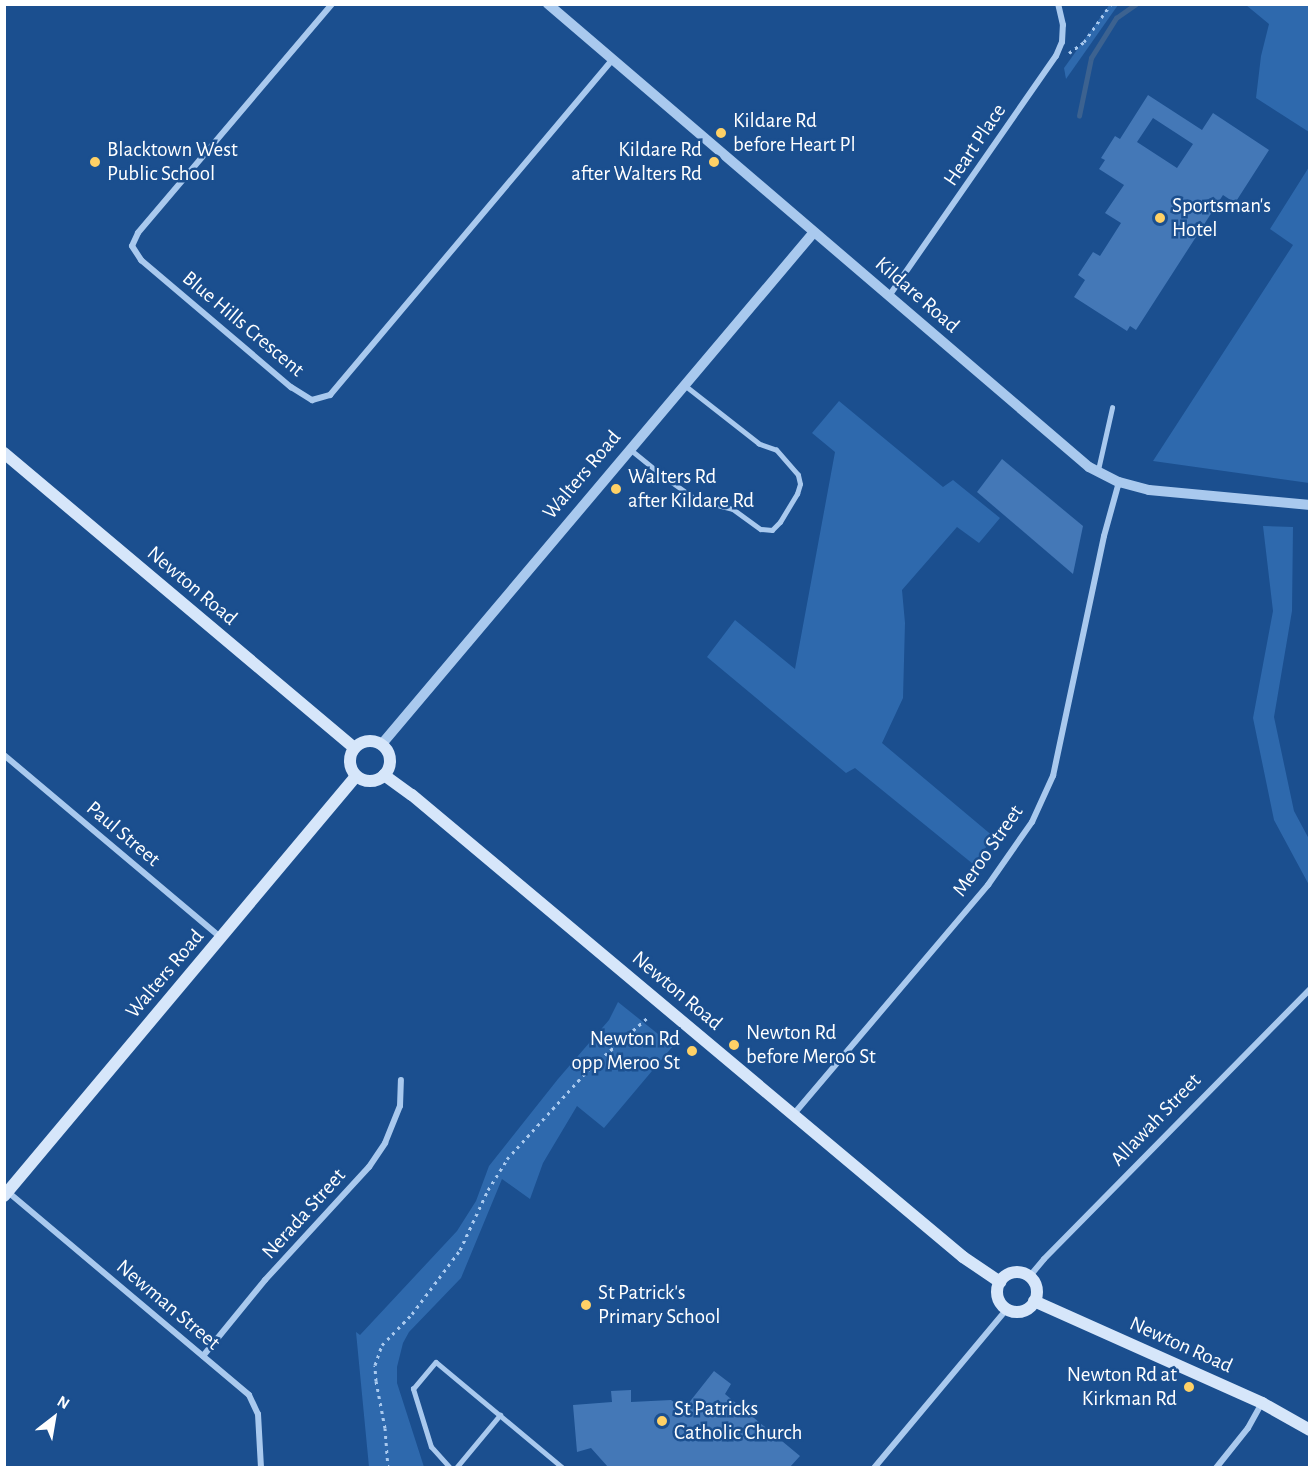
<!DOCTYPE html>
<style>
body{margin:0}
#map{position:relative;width:1314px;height:1472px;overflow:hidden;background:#1b4f8f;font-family:"Alegreya Sans",sans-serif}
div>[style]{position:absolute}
.green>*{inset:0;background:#2e69ad}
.stream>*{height:4.5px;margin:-2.25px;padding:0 2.25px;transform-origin:2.25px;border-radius:2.25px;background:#3c6290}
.building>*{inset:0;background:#4478b7}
.path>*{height:3px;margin-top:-1.5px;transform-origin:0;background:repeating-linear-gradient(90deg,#a9c9ee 0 3px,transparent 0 7.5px)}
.service>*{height:4.5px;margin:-2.25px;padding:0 2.25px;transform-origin:2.25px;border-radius:2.25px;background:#a9c9ee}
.minor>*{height:6px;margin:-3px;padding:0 3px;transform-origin:3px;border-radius:3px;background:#a9c9ee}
.tertiary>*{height:10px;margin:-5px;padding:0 5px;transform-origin:5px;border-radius:5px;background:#a9c9ee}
.secondary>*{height:12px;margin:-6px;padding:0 6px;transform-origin:6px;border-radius:6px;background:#d6e6fa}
.secondary>.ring{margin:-6px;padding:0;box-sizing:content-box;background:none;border:12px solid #d6e6fa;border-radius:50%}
.dots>*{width:16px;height:16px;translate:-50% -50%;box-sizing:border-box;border:3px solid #1b4f8f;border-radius:50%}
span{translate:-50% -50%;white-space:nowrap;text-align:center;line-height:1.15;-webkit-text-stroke:5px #1b4f8f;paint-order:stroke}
.poi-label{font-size:21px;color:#fff}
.left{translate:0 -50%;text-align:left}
.right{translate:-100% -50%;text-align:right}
.street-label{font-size:21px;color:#fff}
.frame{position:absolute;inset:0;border:6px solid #fff;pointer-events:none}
.north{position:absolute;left:24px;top:1388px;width:60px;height:60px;-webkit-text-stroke:4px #1b4f8f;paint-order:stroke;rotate:31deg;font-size:16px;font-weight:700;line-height:24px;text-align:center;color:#fff}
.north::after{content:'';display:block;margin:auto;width:21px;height:27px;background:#fff;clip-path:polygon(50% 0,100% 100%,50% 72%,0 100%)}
</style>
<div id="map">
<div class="green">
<i style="clip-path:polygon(1110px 4px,1118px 5px,1066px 79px,1064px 68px)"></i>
<i style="clip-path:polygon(1246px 5px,1309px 5px,1309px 132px,1256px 98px,1261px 56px,1269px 24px)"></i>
<i style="clip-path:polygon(1309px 167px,1309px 483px,1153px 461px,1293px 245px,1270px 229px)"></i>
<i style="clip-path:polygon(839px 401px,943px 487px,953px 480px,1000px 518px,979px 543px,957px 527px,902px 590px,905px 623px,903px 698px,882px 743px,994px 837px,973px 864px,855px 768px,846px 773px,707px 657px,735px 620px,795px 669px,835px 452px,812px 433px)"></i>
<i style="clip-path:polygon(1263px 526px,1293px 527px,1292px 611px,1274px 717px,1294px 811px,1309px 839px,1309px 885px,1274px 820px,1253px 718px,1273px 611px)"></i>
<i style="clip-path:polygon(618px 1002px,673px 1046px,604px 1128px,577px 1106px,543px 1163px,530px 1199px,502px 1179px,461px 1278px,409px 1332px,403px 1343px,397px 1367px,397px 1383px,424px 1467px,369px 1467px,356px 1332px,360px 1335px,457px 1231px,476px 1201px,489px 1166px,558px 1079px,609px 1020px)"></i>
</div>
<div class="stream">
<i style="left:1079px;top:116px;width:59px;rotate:-78.3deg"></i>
<i style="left:1091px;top:58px;width:47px;rotate:-58deg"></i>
<i style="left:1116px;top:18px;width:24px;rotate:-35deg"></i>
</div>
<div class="building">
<i style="clip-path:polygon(evenodd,1148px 95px,1202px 130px,1213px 113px,1269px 150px,1235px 203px,1223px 195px,1136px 330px,1130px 326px,1127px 331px,1074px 297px,1085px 280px,1078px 275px,1093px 252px,1100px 256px,1121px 223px,1105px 213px,1124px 185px,1099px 169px,1105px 160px,1101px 158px,1115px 136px,1120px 139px,1148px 95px,1153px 118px,1193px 144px,1177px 168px,1137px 142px,1153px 118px)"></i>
<i style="clip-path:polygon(1002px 459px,1083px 526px,1073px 574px,977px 492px)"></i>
<i style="clip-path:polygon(714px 1371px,731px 1384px,725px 1394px,800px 1456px,790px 1467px,608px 1467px,591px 1448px,577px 1452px,573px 1405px,612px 1402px,611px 1391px,631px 1390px,631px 1402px,671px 1400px,684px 1409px)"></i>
</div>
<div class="path">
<i style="left:1069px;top:53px;width:19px;rotate:-36deg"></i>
<i style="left:1084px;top:42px;width:47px;rotate:-54.6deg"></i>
<i style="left:388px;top:1468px;width:40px;rotate:-94.3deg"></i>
<i style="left:385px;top:1428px;width:48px;rotate:-100.8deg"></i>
<i style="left:376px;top:1381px;width:16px;rotate:-94deg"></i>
<i style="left:375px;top:1365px;width:21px;rotate:-71deg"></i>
<i style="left:382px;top:1345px;width:43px;rotate:-45.9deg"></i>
<i style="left:412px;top:1314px;width:80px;rotate:-53.1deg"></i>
<i style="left:460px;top:1250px;width:66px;rotate:-65deg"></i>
<i style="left:488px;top:1190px;width:36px;rotate:-58deg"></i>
<i style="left:507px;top:1159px;width:120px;rotate:-47.7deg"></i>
<i style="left:588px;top:1070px;width:79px;rotate:-41.4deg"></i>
</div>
<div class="service">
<i style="left:630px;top:449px;width:41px;rotate:39.1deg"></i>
<i style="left:662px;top:475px;width:43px;rotate:35.5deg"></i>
<i style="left:697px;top:500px;width:37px;rotate:14deg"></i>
<i style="left:733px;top:509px;width:34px;rotate:36deg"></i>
<i style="left:761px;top:529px;width:11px;rotate:5deg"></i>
<i style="left:772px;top:530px;width:11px;rotate:-45deg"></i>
<i style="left:780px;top:522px;width:33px;rotate:-59deg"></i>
<i style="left:797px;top:494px;width:10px;rotate:-73deg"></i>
<i style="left:800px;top:484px;width:9px;rotate:-103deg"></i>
<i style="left:798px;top:475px;width:33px;rotate:-131deg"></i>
<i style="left:776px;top:450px;width:18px;rotate:-161deg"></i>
<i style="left:759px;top:444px;width:94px;rotate:-141.9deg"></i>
<i style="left:1098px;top:470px;width:64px;rotate:-77.3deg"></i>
<i style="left:450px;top:1468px;width:28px;rotate:-132deg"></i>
<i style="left:431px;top:1447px;width:61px;rotate:-107.2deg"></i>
<i style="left:413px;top:1389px;width:35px;rotate:-50deg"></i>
<i style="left:436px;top:1362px;width:165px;rotate:39.8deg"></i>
<i style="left:456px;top:1468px;width:69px;rotate:-50.3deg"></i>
</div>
<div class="minor">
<i style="left:332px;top:4px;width:300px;rotate:130.3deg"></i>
<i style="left:138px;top:233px;width:14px;rotate:115deg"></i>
<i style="left:132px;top:246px;width:17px;rotate:57deg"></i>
<i style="left:141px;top:260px;width:197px;rotate:40.3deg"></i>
<i style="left:291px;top:387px;width:25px;rotate:32deg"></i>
<i style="left:312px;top:400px;width:19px;rotate:-16deg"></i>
<i style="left:330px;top:395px;width:438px;rotate:-49.9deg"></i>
<i style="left:889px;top:296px;width:292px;rotate:-55.2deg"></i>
<i style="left:1056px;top:56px;width:15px;rotate:-67deg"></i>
<i style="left:1062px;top:42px;width:17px;rotate:-87deg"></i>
<i style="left:1063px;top:25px;width:22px;rotate:-103deg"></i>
<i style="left:4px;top:755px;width:282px;rotate:40.1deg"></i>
<i style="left:793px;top:1115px;width:302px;rotate:-49.7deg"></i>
<i style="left:988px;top:885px;width:77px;rotate:-55.1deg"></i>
<i style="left:1032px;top:822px;width:51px;rotate:-65.5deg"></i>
<i style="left:1053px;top:776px;width:245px;rotate:-78deg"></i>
<i style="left:1104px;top:536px;width:56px;rotate:-74.5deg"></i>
<i style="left:8px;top:1192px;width:315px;rotate:40.1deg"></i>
<i style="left:249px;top:1395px;width:21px;rotate:65deg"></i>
<i style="left:258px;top:1414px;width:54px;rotate:86.8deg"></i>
<i style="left:1029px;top:1277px;width:23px;rotate:-50deg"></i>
<i style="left:1044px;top:1259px;width:379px;rotate:-45.4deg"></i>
<i style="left:203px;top:1356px;width:98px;rotate:-50.8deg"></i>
<i style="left:265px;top:1280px;width:154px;rotate:-47.4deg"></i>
<i style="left:369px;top:1167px;width:29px;rotate:-56deg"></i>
<i style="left:385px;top:1143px;width:40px;rotate:-68deg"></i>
<i style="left:400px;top:1106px;width:26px;rotate:-88deg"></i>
<i style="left:874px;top:1468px;width:207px;rotate:-50.1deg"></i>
<i style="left:1216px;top:1468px;width:51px;rotate:-51.3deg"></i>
<i style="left:1248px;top:1428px;width:29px;rotate:-61deg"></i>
</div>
<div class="tertiary">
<i style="left:548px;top:4px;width:712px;rotate:40.56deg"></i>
<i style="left:1089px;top:467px;width:34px;rotate:27deg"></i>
<i style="left:1119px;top:482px;width:31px;rotate:15deg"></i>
<i style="left:1149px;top:490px;width:162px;rotate:5.3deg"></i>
<i style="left:381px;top:745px;width:671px;rotate:-49.83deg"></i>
</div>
<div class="secondary">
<i style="left:4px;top:453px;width:458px;rotate:40.1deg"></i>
<i class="ring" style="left:350px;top:741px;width:28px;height:28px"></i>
<i style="left:384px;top:775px;width:34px;rotate:36deg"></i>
<i style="left:412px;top:795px;width:719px;rotate:39.98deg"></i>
<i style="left:963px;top:1257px;width:45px;rotate:34deg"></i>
<i style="left:4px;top:1196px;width:548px;rotate:-50.03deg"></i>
<i class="ring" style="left:997px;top:1272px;width:28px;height:28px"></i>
<i style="left:1034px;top:1301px;width:250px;rotate:24.1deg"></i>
<i style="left:1262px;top:1403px;width:55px;rotate:29.4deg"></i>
</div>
<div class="dots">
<i style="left:721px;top:133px;background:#ffd166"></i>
<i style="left:95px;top:162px;background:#ffd166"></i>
<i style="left:714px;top:162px;background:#ffd166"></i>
<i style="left:1160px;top:218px;background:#ffd166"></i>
<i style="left:616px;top:489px;background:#ffd166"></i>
<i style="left:734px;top:1045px;background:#ffd166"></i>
<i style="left:692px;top:1051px;background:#ffd166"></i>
<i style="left:586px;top:1305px;background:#ffd166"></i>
<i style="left:1189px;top:1387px;background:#ffd166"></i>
<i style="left:662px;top:1421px;background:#ffd166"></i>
</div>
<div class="poi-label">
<span class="left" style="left:733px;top:133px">Kildare Rd<br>before Heart Pl</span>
<span class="left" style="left:107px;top:162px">Blacktown West<br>Public School</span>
<span class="right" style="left:702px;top:162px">Kildare Rd<br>after Walters Rd</span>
<span class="left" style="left:1172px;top:218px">Sportsman's<br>Hotel</span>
<span class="left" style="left:628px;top:489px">Walters Rd<br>after Kildare Rd</span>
<span class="left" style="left:746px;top:1045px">Newton Rd<br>before Meroo St</span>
<span class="right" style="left:680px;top:1051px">Newton Rd<br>opp Meroo St</span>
<span class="left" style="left:598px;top:1305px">St Patrick's<br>Primary School</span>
<span class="right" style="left:1177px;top:1387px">Newton Rd at<br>Kirkman Rd</span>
<span class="left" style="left:674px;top:1421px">St Patricks<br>Catholic Church</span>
</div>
<div class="street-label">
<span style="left:975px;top:145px;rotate:-56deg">Heart Place</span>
<span style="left:917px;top:295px;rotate:41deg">Kildare Road</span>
<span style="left:243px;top:324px;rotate:40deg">Blue Hills Crescent</span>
<span style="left:582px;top:475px;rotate:-50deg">Walters Road</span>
<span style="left:192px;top:586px;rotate:40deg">Newton Road</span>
<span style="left:123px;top:834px;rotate:40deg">Paul Street</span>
<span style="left:988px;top:851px;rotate:-55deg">Meroo Street</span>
<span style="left:165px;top:974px;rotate:-50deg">Walters Road</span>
<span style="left:677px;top:991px;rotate:40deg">Newton Road</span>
<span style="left:1156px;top:1120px;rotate:-46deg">Allawah Street</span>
<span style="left:304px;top:1214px;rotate:-48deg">Nerada Street</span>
<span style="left:168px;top:1305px;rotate:40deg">Newman Street</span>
<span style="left:1181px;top:1345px;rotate:24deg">Newton Road</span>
</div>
<div class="frame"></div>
<div class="north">N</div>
</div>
